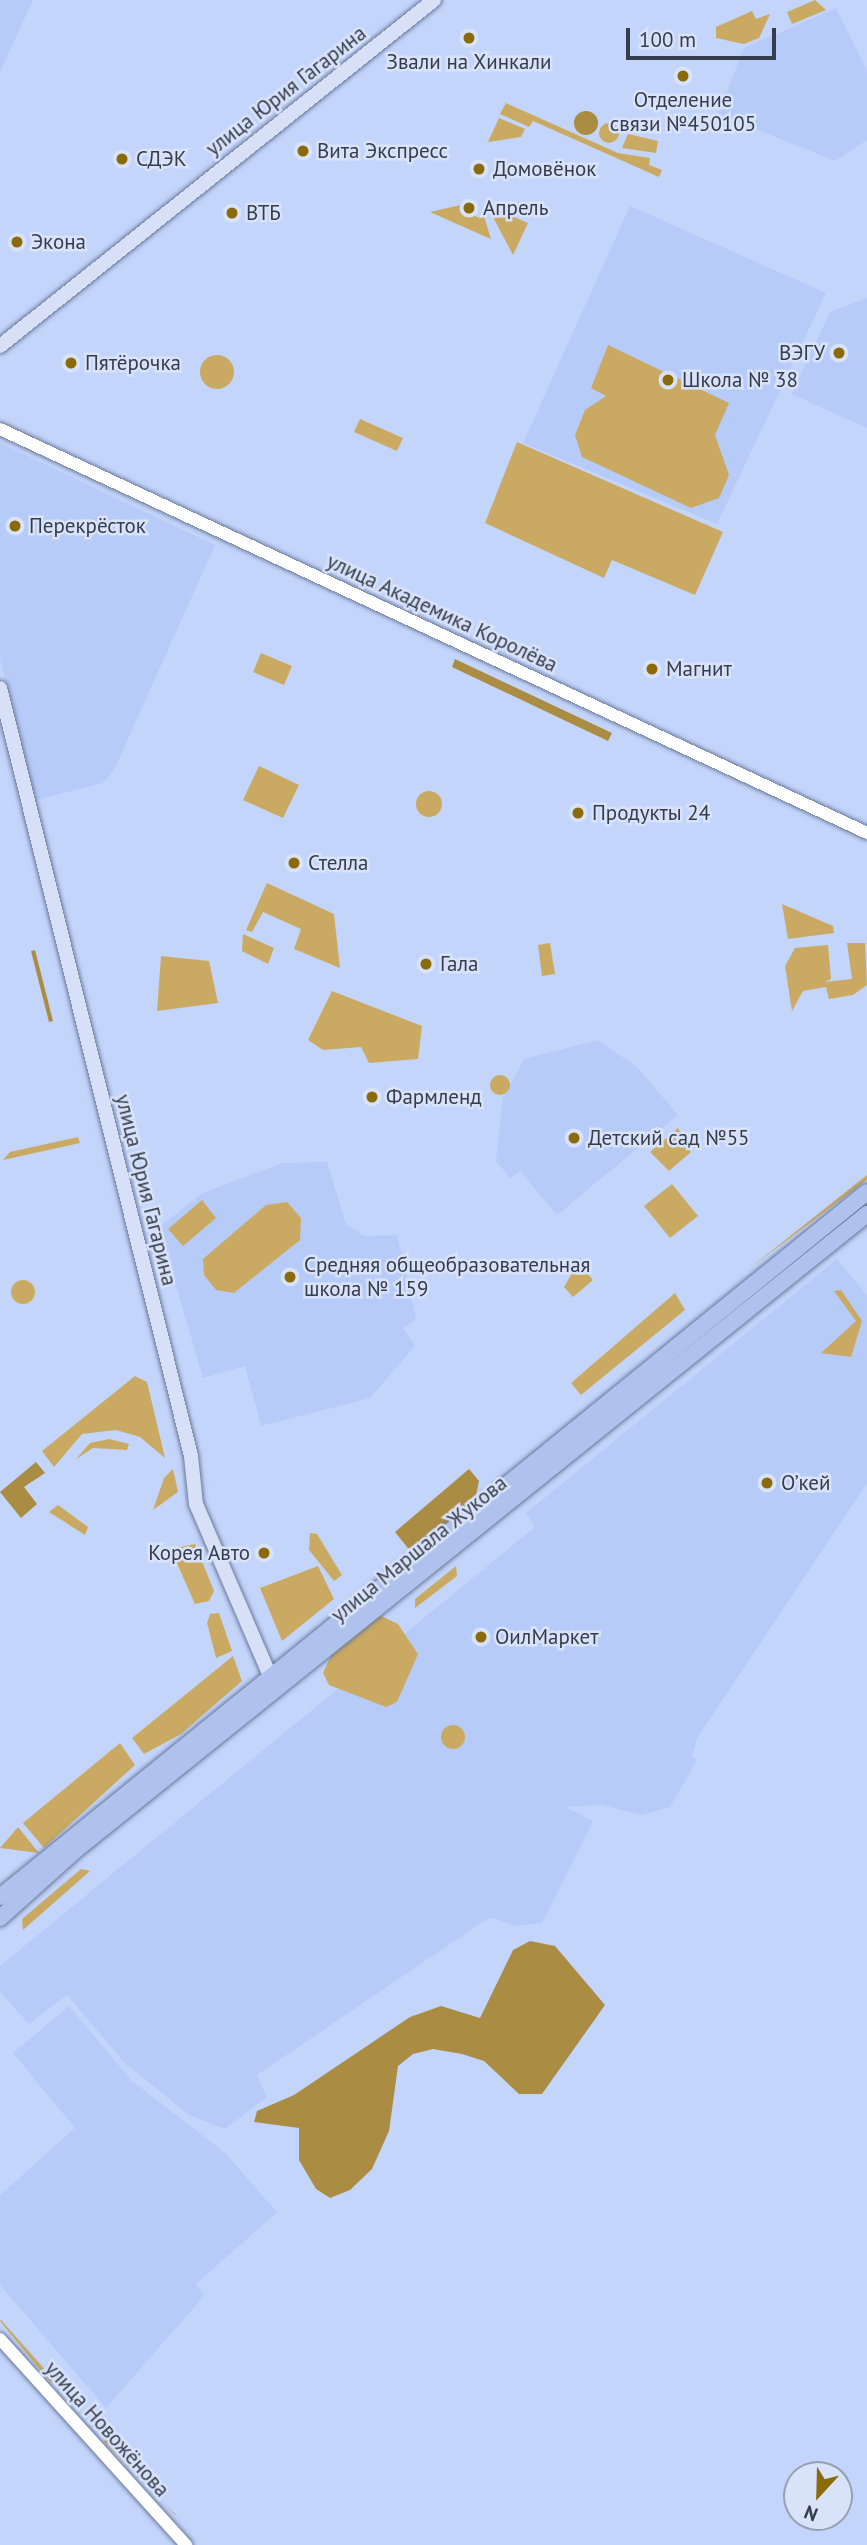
<!DOCTYPE html>
<meta charset="utf-8">
<style>
body{margin:0}
#map{position:relative;width:867px;height:2545px;overflow:hidden;background:#c4d5fb;font-family:"PT Sans",sans-serif}
div>[style]{position:absolute}
.built>*{inset:0;background:#b7cbf8}
.green>*{inset:0;background:#caaa62}
.round{border-radius:50%}
.forest>*{inset:0;background:#ab8c43}
.roads{filter:drop-shadow(0 0 2px #69789a) drop-shadow(0 0 2px #69789a)}
.tertiary>*{height:12px;margin:-6px;padding:0 6px;transform-origin:6px;border-radius:6px;background:#fff}
.secondary>*{height:14px;margin:-7px;padding:0 7px;transform-origin:7px;border-radius:7px;background:#d7e0f6}
.primary>*{height:16px;margin:-8px;padding:0 8px;transform-origin:8px;border-radius:8px;background:#afc1ed}
.dots>*{width:19px;height:19px;translate:-50% -50%;box-sizing:border-box;border:4px solid #d8e2f9;border-radius:50%}
span{translate:-50% -50%;white-space:nowrap;text-align:center;line-height:1.15;-webkit-text-stroke:5px #d8e2f9;paint-order:stroke}
.poi-label{font-size:21px;color:#353c4b}
.left{translate:0 -50%;text-align:left}
.right{translate:-100% -50%;text-align:right}
.street-label{font-size:21px;color:#353c4b}
.north{position:absolute;left:783px;top:2461px;width:70px;height:70px;box-sizing:border-box;background:#d8e2f9;border:2px solid #97a0b3;border-radius:50%;rotate:202deg;font-size:19px;font-weight:700;line-height:28px;text-align:center;color:#353c4b}
.north::after{content:'';display:block;margin:auto;width:24px;height:32px;background:#8b6a09;clip-path:polygon(50% 0,100% 100%,50% 72%,0 100%)}
.scale{position:absolute;left:626px;top:28px;width:150px;height:32px;box-sizing:border-box;border:4px solid #353c4b;border-top:0;padding-left:9px;font-size:21px;line-height:24px;white-space:nowrap;color:#353c4b;-webkit-text-stroke:5px #d8e2f9;paint-order:stroke}
</style>
<div id="map">
<div class="built">
<i style="clip-path:polygon(0 0,33px 0,0 72px)"></i>
<i style="clip-path:polygon(836px 8px,867px 71px,867px 140px,835px 161px,718px 114px,744px 48px)"></i>
<i style="clip-path:polygon(630px 206px,826px 293px,717px 524px,523px 443px)"></i>
<i style="clip-path:polygon(867px 298px,867px 428px,791px 394px,830px 312px)"></i>
<i style="clip-path:polygon(0 443px,215px 545px,115px 768px,103px 783px,35px 800px,0 659px)"></i>
<i style="clip-path:polygon(598px 1040px,637px 1067px,678px 1115px,557px 1215px,520px 1171px,510px 1178px,496px 1161px,503px 1098px,524px 1059px)"></i>
<i style="clip-path:polygon(327px 1162px,346px 1224px,364px 1236px,397px 1235px,416px 1319px,403px 1328px,415px 1346px,370px 1398px,261px 1426px,245px 1366px,203px 1378px,159px 1227px,203px 1193px,282px 1163px)"></i>
<i style="clip-path:polygon(837px 1259px,867px 1296px,867px 1483px,697px 1738px,692px 1757px,697px 1760px,670px 1807px,642px 1815px,602px 1805px,565px 1807px,593px 1821px,542px 1923px,516px 1926px,490px 1917px,257px 2075px,267px 2097px,225px 2129px,189px 2115px,125px 2063px,67px 1995px,29px 2024px,0 1992px,0 1966px,535px 1527px,526px 1513px)"></i>
<i style="clip-path:polygon(69px 2006px,131px 2080px,225px 2153px,277px 2212px,196px 2284px,204px 2296px,106px 2408px,0 2285px,0 2195px,75px 2128px,13px 2053px)"></i>
</div>
<div class="green">
<i style="clip-path:polygon(815px 0,826px 10px,792px 24px,787px 12px)"></i>
<i style="clip-path:polygon(752px 11px,756px 19px,770px 14px,759px 38px,744px 44px,716px 38px,716px 27px)"></i>
<i style="clip-path:polygon(506px 103px,618px 153px,650px 158px,649px 165px,662px 170px,659px 177px,533px 121px,529px 127px,500px 114px)"></i>
<i style="clip-path:polygon(499px 118px,525px 129px,521px 137px,488px 142px)"></i>
<i class="round" style="left:599px;top:123px;width:20px;height:20px"></i>
<i style="clip-path:polygon(628px 134px,658px 141px,656px 153px,622px 148px)"></i>
<i style="clip-path:polygon(465px 204px,462px 211px,480px 218px,483px 213px,491px 239px,430px 212px)"></i>
<i style="clip-path:polygon(498px 210px,528px 223px,513px 255px,494px 219px)"></i>
<i style="clip-path:polygon(608px 345px,729px 403px,715px 435px,729px 475px,719px 498px,691px 508px,582px 457px,575px 435px,585px 410px,606px 396px,591px 388px)"></i>
<i class="round" style="left:200px;top:355px;width:34px;height:34px"></i>
<i style="clip-path:polygon(360px 419px,403px 438px,397px 451px,354px 432px)"></i>
<i style="clip-path:polygon(517px 442px,723px 532px,695px 595px,612px 560px,604px 578px,485px 523px)"></i>
<i style="clip-path:polygon(261px 653px,292px 666px,284px 685px,253px 672px)"></i>
<i style="clip-path:polygon(259px 766px,299px 785px,283px 818px,243px 800px)"></i>
<i class="round" style="left:416px;top:791px;width:26px;height:26px"></i>
<i style="clip-path:polygon(267px 883px,334px 914px,340px 968px,294px 949px,301px 929px,263px 912px,252px 932px,246px 930px)"></i>
<i style="clip-path:polygon(782px 904px,833px 926px,834px 933px,788px 939px)"></i>
<i style="clip-path:polygon(243px 934px,274px 948px,268px 964px,242px 951px)"></i>
<i style="clip-path:polygon(550px 943px,555px 974px,542px 976px,538px 945px)"></i>
<i style="clip-path:polygon(847px 943px,865px 943px,867px 985px,853px 995px,829px 999px,826px 987px,803px 991px,792px 1011px,785px 966px,795px 948px,828px 945px,831px 979px,825px 982px,852px 979px)"></i>
<i style="clip-path:polygon(161px 956px,209px 961px,218px 1003px,157px 1011px)"></i>
<i style="clip-path:polygon(332px 991px,422px 1026px,418px 1059px,369px 1063px,361px 1047px,323px 1050px,308px 1040px)"></i>
<i class="round" style="left:490px;top:1075px;width:20px;height:20px"></i>
<i style="clip-path:polygon(678px 1128px,691px 1152px,669px 1171px,650px 1152px)"></i>
<i style="clip-path:polygon(78px 1137px,80px 1143px,3px 1160px,10px 1152px)"></i>
<i style="clip-path:polygon(867px 1175px,867px 1180px,750px 1268px)"></i>
<i style="clip-path:polygon(672px 1184px,698px 1216px,670px 1238px,644px 1206px)"></i>
<i style="clip-path:polygon(202px 1200px,216px 1218px,183px 1246px,168px 1229px)"></i>
<i style="clip-path:polygon(287px 1202px,301px 1218px,300px 1240px,234px 1293px,216px 1290px,204px 1275px,203px 1259px,266px 1205px)"></i>
<i style="clip-path:polygon(578px 1263px,593px 1280px,573px 1297px,564px 1287px)"></i>
<i class="round" style="left:11px;top:1280px;width:24px;height:24px"></i>
<i style="clip-path:polygon(841px 1290px,862px 1321px,851px 1357px,821px 1353px,856px 1321px,834px 1291px)"></i>
<i style="clip-path:polygon(675px 1293px,685px 1310px,581px 1395px,571px 1383px)"></i>
<i style="clip-path:polygon(135px 1376px,147px 1382px,165px 1458px,140px 1437px,116px 1430px,82px 1434px,54px 1467px,42px 1451px)"></i>
<i style="clip-path:polygon(109px 1439px,129px 1444px,127px 1450px,93px 1448px,76px 1459px,90px 1443px)"></i>
<i style="clip-path:polygon(173px 1469px,178px 1492px,153px 1510px,164px 1478px)"></i>
<i style="clip-path:polygon(58px 1505px,88px 1527px,85px 1535px,49px 1512px)"></i>
<i style="clip-path:polygon(310px 1533px,317px 1534px,342px 1575px,334px 1581px,309px 1550px)"></i>
<i style="clip-path:polygon(195px 1544px,214px 1591px,209px 1601px,195px 1604px,175px 1559px,177px 1548px)"></i>
<i style="clip-path:polygon(318px 1566px,334px 1599px,282px 1641px,260px 1588px)"></i>
<i style="clip-path:polygon(456px 1566px,457px 1576px,415px 1608px,415px 1599px)"></i>
<i style="clip-path:polygon(219px 1613px,232px 1651px,216px 1658px,207px 1623px,210px 1614px)"></i>
<i style="clip-path:polygon(379px 1615px,398px 1624px,418px 1654px,397px 1702px,386px 1707px,329px 1685px,323px 1673px,332px 1653px)"></i>
<i style="clip-path:polygon(233px 1656px,242px 1681px,181px 1734px,144px 1754px,132px 1738px)"></i>
<i class="round" style="left:441px;top:1725px;width:24px;height:24px"></i>
<i style="clip-path:polygon(120px 1743px,135px 1765px,44px 1848px,23px 1823px)"></i>
<i style="clip-path:polygon(18px 1827px,39px 1853px,0 1848px)"></i>
<i style="clip-path:polygon(81px 1869px,90px 1871px,23px 1930px,22px 1919px)"></i>
<i style="clip-path:polygon(0 2321px,1px 2320px,57px 2383px,51px 2383px)"></i>
<i style="clip-path:polygon(106px 2439px,175px 2515px,176px 2515px,104px 2442px)"></i>
</div>
<div class="forest">
<i class="round" style="left:574px;top:111px;width:24px;height:24px"></i>
<i style="clip-path:polygon(455px 659px,612px 733px,608px 741px,452px 667px)"></i>
<i style="clip-path:polygon(35px 950px,53px 1021px,49px 1022px,31px 951px)"></i>
<i style="clip-path:polygon(36px 1462px,45px 1473px,24px 1487px,37px 1504px,21px 1518px,0 1492px)"></i>
<i style="clip-path:polygon(469px 1469px,479px 1481px,475px 1500px,413px 1551px,407px 1547px,395px 1532px)"></i>
<i style="clip-path:polygon(530px 1941px,555px 1946px,605px 2005px,542px 2094px,519px 2094px,484px 2061px,462px 2054px,433px 2049px,413px 2054px,398px 2066px,389px 2131px,372px 2169px,350px 2190px,330px 2198px,316px 2189px,299px 2160px,299px 2128px,254px 2122px,257px 2111px,294px 2095px,410px 2017px,441px 2006px,480px 2018px,513px 1950px)"></i>
</div>
<div class="roads">
<div class="tertiary">
<i style="left:0;top:429px;width:957px;rotate:24.98deg"></i>
<i style="left:0;top:2339px;width:278px;rotate:47.9deg"></i>
</div>
<div class="secondary">
<i style="left:0;top:346px;width:555px;rotate:-38.56deg"></i>
<i style="left:0;top:688px;width:791px;rotate:76.03deg"></i>
<i style="left:191px;top:1456px;width:48px;rotate:84.1deg"></i>
<i style="left:196px;top:1504px;width:197px;rotate:66.7deg"></i>
</div>
<div class="primary">
<i style="left:0;top:1897px;width:1117px;rotate:-39.12deg"></i>
<i style="left:0;top:1918px;width:103px;rotate:-41.9deg"></i>
<i style="left:77px;top:1849px;width:1014px;rotate:-38.79deg"></i>
</div>
</div>
<div class="dots">
<i style="left:469px;top:38px;background:#8b6a09"></i>
<i style="left:683px;top:76px;background:#8b6a09"></i>
<i style="left:303px;top:151px;background:#8b6a09"></i>
<i style="left:122px;top:159px;background:#8b6a09"></i>
<i style="left:479px;top:169px;background:#8b6a09"></i>
<i style="left:469px;top:208px;background:#8b6a09"></i>
<i style="left:232px;top:213px;background:#8b6a09"></i>
<i style="left:17px;top:242px;background:#8b6a09"></i>
<i style="left:839px;top:353px;background:#8b6a09"></i>
<i style="left:71px;top:363px;background:#8b6a09"></i>
<i style="left:668px;top:380px;background:#8b6a09"></i>
<i style="left:15px;top:526px;background:#8b6a09"></i>
<i style="left:652px;top:669px;background:#8b6a09"></i>
<i style="left:578px;top:813px;background:#8b6a09"></i>
<i style="left:294px;top:863px;background:#8b6a09"></i>
<i style="left:426px;top:964px;background:#8b6a09"></i>
<i style="left:372px;top:1097px;background:#8b6a09"></i>
<i style="left:574px;top:1138px;background:#8b6a09"></i>
<i style="left:290px;top:1277px;background:#8b6a09"></i>
<i style="left:767px;top:1483px;background:#8b6a09"></i>
<i style="left:264px;top:1553px;background:#8b6a09"></i>
<i style="left:481px;top:1637px;background:#8b6a09"></i>
</div>
<div class="poi-label">
<span style="left:469px;top:62px">Звали на Хинкали</span>
<span style="left:683px;top:112px">Отделение<br>связи №450105</span>
<span class="left" style="left:317px;top:151px">Вита Экспресс</span>
<span class="left" style="left:136px;top:159px">СДЭК</span>
<span class="left" style="left:493px;top:169px">Домовёнок</span>
<span class="left" style="left:483px;top:208px">Апрель</span>
<span class="left" style="left:246px;top:213px">ВТБ</span>
<span class="left" style="left:31px;top:242px">Экона</span>
<span class="right" style="left:825px;top:353px">ВЭГУ</span>
<span class="left" style="left:85px;top:363px">Пятёрочка</span>
<span class="left" style="left:682px;top:380px">Школа № 38</span>
<span class="left" style="left:29px;top:526px">Перекрёсток</span>
<span class="left" style="left:666px;top:669px">Магнит</span>
<span class="left" style="left:592px;top:813px">Продукты 24</span>
<span class="left" style="left:308px;top:863px">Стелла</span>
<span class="left" style="left:440px;top:964px">Гала</span>
<span class="left" style="left:386px;top:1097px">Фармленд</span>
<span class="left" style="left:588px;top:1138px">Детский сад №55</span>
<span class="left" style="left:304px;top:1277px">Средняя общеобразовательная<br>школа № 159</span>
<span class="left" style="left:781px;top:1483px">О’кей</span>
<span class="right" style="left:250px;top:1553px">Корея Авто</span>
<span class="left" style="left:495px;top:1637px">ОилМаркет</span>
</div>
<div class="street-label">
<span style="left:286px;top:91px;rotate:-38deg">улица Юрия Гагарина</span>
<span style="left:442px;top:613px;rotate:25deg">улица Академика Королёва</span>
<span style="left:146px;top:1190px;rotate:76deg">улица Юрия Гагарина</span>
<span style="left:419px;top:1549px;rotate:-39deg">улица Маршала Жукова</span>
<span style="left:107px;top:2429px;rotate:48deg">улица Новожёнова</span>
</div>
<div class="north">N</div>
<div class="scale">100 m</div>
</div>
